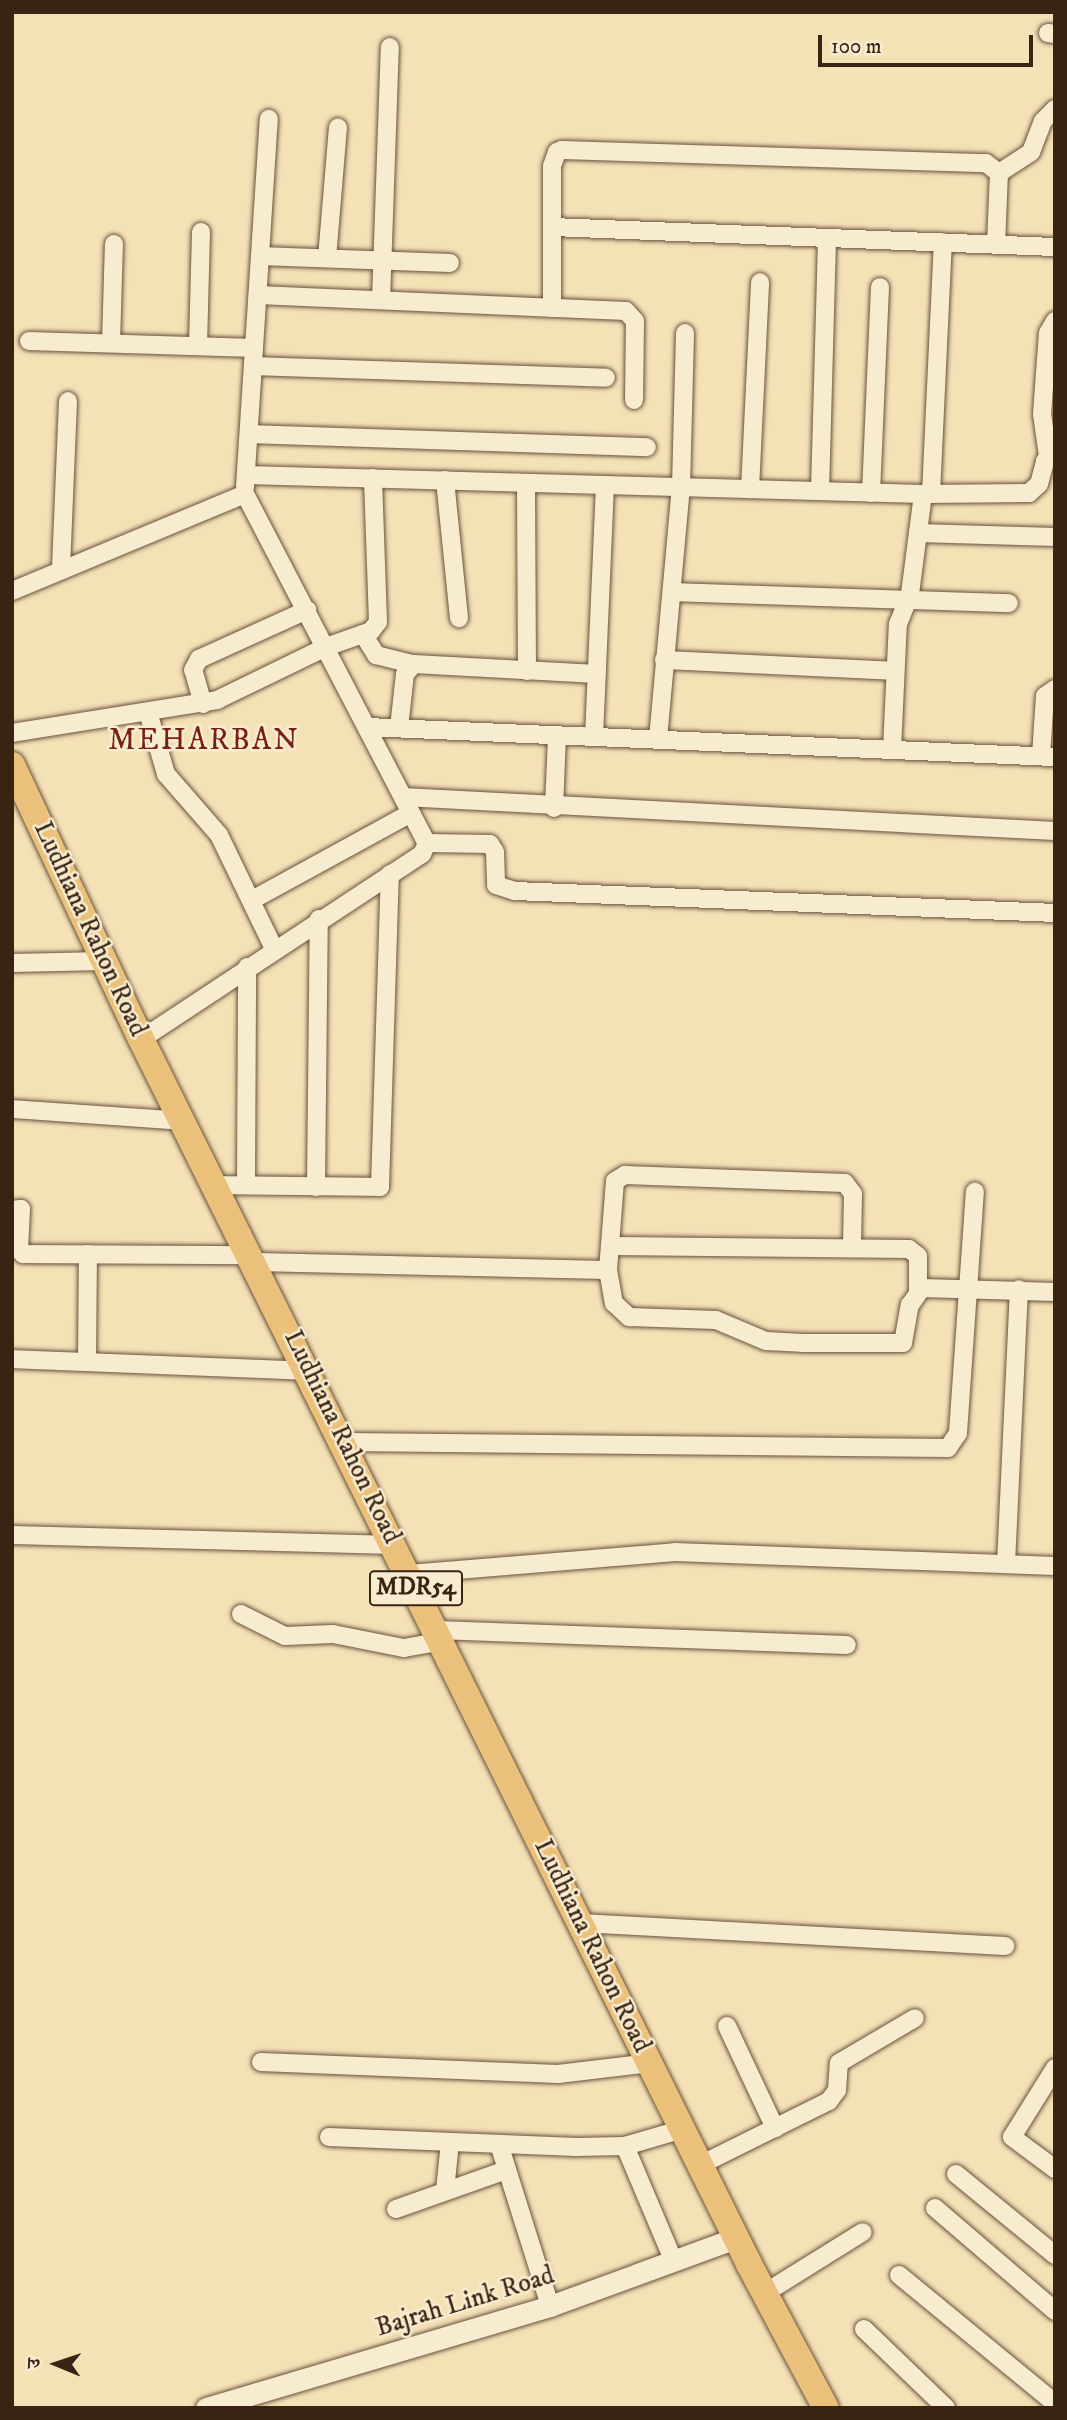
<!DOCTYPE html>
<meta charset="utf-8">
<style>
body{margin:0}
#map{position:relative;width:1067px;height:2420px;overflow:hidden;background:#f4e1b6;font-family:"IM FELL DW Pica","Noto Serif Devanagari",serif}
div>[style]{position:absolute}
.roads{filter:drop-shadow(0 0 2px #68523c) drop-shadow(0 0 2px #68523c)}
.minor>*{height:18px;margin:-9px;padding:0 9px;transform-origin:9px;border-radius:9px;background:#f8ecd0}
.tertiary>*{height:21px;margin:-10.5px;padding:0 10.5px;transform-origin:10.5px;border-radius:10.5px;background:#f8ecd0}
.primary>*{height:26px;margin:-13px;padding:0 13px;transform-origin:13px;border-radius:13px;background:#eac07b}
span{translate:-50% -50%;white-space:nowrap;text-align:center;line-height:1.15;-webkit-text-stroke:5px #f8ecd0;paint-order:stroke}
.shield-label span{padding:2px 5px;background:#f8ecd0;border:2px solid;border-radius:5px;-webkit-text-stroke-width:0}
.shield-label{font-size:24px;color:#392313;font-weight:700}
.street-label{font-size:26px;color:#392313}
.quarter-label{font-size:30px;color:#7a1f14;letter-spacing:2px}
.frame{position:absolute;inset:0;border:14px solid #392313;pointer-events:none}
.north{position:absolute;left:21px;top:2329px;width:70px;height:70px;-webkit-text-stroke:5px #f8ecd0;paint-order:stroke;rotate:272deg;font-size:19px;font-weight:700;line-height:28px;text-align:center;color:#392313}
.north::after{content:'';display:block;margin:auto;width:24px;height:32px;background:#392313;clip-path:polygon(50% 0,100% 100%,50% 72%,0 100%)}
.scale{position:absolute;left:818px;top:35px;width:215px;height:32px;box-sizing:border-box;border:4px solid #392313;border-top:0;padding-left:9px;font-size:21px;line-height:24px;white-space:nowrap;color:#392313;-webkit-text-stroke:5px #f8ecd0;paint-order:stroke}
</style>
<div id="map">
<div class="roads">
<div class="minor">
<i style="left:1048px;top:33px;width:7px;rotate:8deg"></i>
<i style="left:999px;top:173px;width:38px;rotate:-33deg"></i>
<i style="left:1031px;top:152px;width:33px;rotate:-69deg"></i>
<i style="left:1043px;top:121px;width:17px;rotate:-45deg"></i>
<i style="left:552px;top:227px;width:503px;rotate:2.28deg"></i>
<i style="left:260px;top:256px;width:190px;rotate:2.1deg"></i>
<i style="left:327px;top:258px;width:131px;rotate:-85.2deg"></i>
<i style="left:258px;top:295px;width:368px;rotate:2.5deg"></i>
<i style="left:626px;top:311px;width:13px;rotate:48deg"></i>
<i style="left:635px;top:321px;width:79px;rotate:90.7deg"></i>
<i style="left:381px;top:300px;width:253px;rotate:-88deg"></i>
<i style="left:552px;top:308px;width:142px;rotate:-90deg"></i>
<i style="left:552px;top:166px;width:15px;rotate:-70deg"></i>
<i style="left:557px;top:152px;width:5px;rotate:-22deg"></i>
<i style="left:562px;top:150px;width:424px;rotate:1.8deg"></i>
<i style="left:986px;top:163px;width:16px;rotate:38deg"></i>
<i style="left:999px;top:173px;width:71px;rotate:92.4deg"></i>
<i style="left:29px;top:341px;width:225px;rotate:1.8deg"></i>
<i style="left:111px;top:343px;width:99px;rotate:-88.3deg"></i>
<i style="left:198px;top:346px;width:114px;rotate:-88.5deg"></i>
<i style="left:253px;top:366px;width:353px;rotate:1.9deg"></i>
<i style="left:249px;top:434px;width:398px;rotate:1.9deg"></i>
<i style="left:1048px;top:456px;width:42px;rotate:-98.1deg"></i>
<i style="left:1042px;top:414px;width:81px;rotate:-85.8deg"></i>
<i style="left:1048px;top:333px;width:14px;rotate:-60deg"></i>
<i style="left:246px;top:475px;width:677px;rotate:1.61deg"></i>
<i style="left:923px;top:494px;width:106px;rotate:-0.5deg"></i>
<i style="left:1029px;top:493px;width:13px;rotate:-42deg"></i>
<i style="left:1039px;top:484px;width:24px;rotate:-75deg"></i>
<i style="left:1045px;top:461px;width:12px;rotate:-35deg"></i>
<i style="left:445px;top:480px;width:139px;rotate:84.2deg"></i>
<i style="left:526px;top:483px;width:188px;rotate:89.7deg"></i>
<i style="left:245px;top:487px;width:369px;rotate:-86.3deg"></i>
<i style="left:750px;top:489px;width:207px;rotate:-87.2deg"></i>
<i style="left:820px;top:491px;width:253px;rotate:-88.4deg"></i>
<i style="left:871px;top:493px;width:206px;rotate:-87.5deg"></i>
<i style="left:931px;top:494px;width:252px;rotate:-87.3deg"></i>
<i style="left:918px;top:533px;width:137px;rotate:1.7deg"></i>
<i style="left:61px;top:568px;width:167px;rotate:-87.6deg"></i>
<i style="left:12px;top:591px;width:252px;rotate:-22.6deg"></i>
<i style="left:245px;top:494px;width:394px;rotate:62.5deg"></i>
<i style="left:427px;top:843px;width:12px;rotate:114deg"></i>
<i style="left:422px;top:854px;width:336px;rotate:146.6deg"></i>
<i style="left:672px;top:592px;width:337px;rotate:1.9deg"></i>
<i style="left:363px;top:634px;width:25px;rotate:58deg"></i>
<i style="left:376px;top:655px;width:37px;rotate:14deg"></i>
<i style="left:664px;top:660px;width:230px;rotate:2.7deg"></i>
<i style="left:203px;top:704px;width:35px;rotate:-106deg"></i>
<i style="left:193px;top:670px;width:13px;rotate:-61deg"></i>
<i style="left:199px;top:659px;width:119px;rotate:-24.4deg"></i>
<i style="left:148px;top:712px;width:65px;rotate:73.8deg"></i>
<i style="left:166px;top:774px;width:81px;rotate:49deg"></i>
<i style="left:219px;top:835px;width:127px;rotate:64.2deg"></i>
<i style="left:367px;top:727px;width:689px;rotate:2.5deg"></i>
<i style="left:399px;top:728px;width:54px;rotate:-83.7deg"></i>
<i style="left:405px;top:674px;width:13px;rotate:-48deg"></i>
<i style="left:414px;top:664px;width:183px;rotate:3.1deg"></i>
<i style="left:12px;top:733px;width:208px;rotate:-9.1deg"></i>
<i style="left:217px;top:700px;width:121px;rotate:-25.9deg"></i>
<i style="left:326px;top:647px;width:48px;rotate:-19.6deg"></i>
<i style="left:371px;top:631px;width:11px;rotate:-52deg"></i>
<i style="left:378px;top:622px;width:144px;rotate:-92deg"></i>
<i style="left:594px;top:737px;width:252px;rotate:-87.5deg"></i>
<i style="left:658px;top:739px;width:253px;rotate:-84.8deg"></i>
<i style="left:681px;top:487px;width:154px;rotate:-88.5deg"></i>
<i style="left:892px;top:749px;width:125px;rotate:-87.3deg"></i>
<i style="left:898px;top:624px;width:32px;rotate:-68deg"></i>
<i style="left:910px;top:594px;width:101px;rotate:-82.6deg"></i>
<i style="left:1041px;top:756px;width:60px;rotate:-86.2deg"></i>
<i style="left:1045px;top:696px;width:12px;rotate:-35deg"></i>
<i style="left:403px;top:797px;width:653px;rotate:2.99deg"></i>
<i style="left:554px;top:808px;width:72px;rotate:-87.6deg"></i>
<i style="left:427px;top:843px;width:63px;rotate:0.9deg"></i>
<i style="left:490px;top:844px;width:9px;rotate:58deg"></i>
<i style="left:495px;top:852px;width:33px;rotate:88deg"></i>
<i style="left:496px;top:885px;width:20px;rotate:18deg"></i>
<i style="left:515px;top:891px;width:540px;rotate:2.33deg"></i>
<i style="left:252px;top:900px;width:181px;rotate:-28.7deg"></i>
<i style="left:12px;top:963px;width:93px;rotate:-1.2deg"></i>
<i style="left:12px;top:1109px;width:171px;rotate:4deg"></i>
<i style="left:216px;top:1185px;width:164px;rotate:0.7deg"></i>
<i style="left:380px;top:1187px;width:313px;rotate:-88.2deg"></i>
<i style="left:246px;top:1185px;width:218px;rotate:-89.7deg"></i>
<i style="left:316px;top:1187px;width:268px;rotate:-89.4deg"></i>
<i style="left:12px;top:1210px;width:9px;rotate:-6deg"></i>
<i style="left:21px;top:1209px;width:41px;rotate:92.8deg"></i>
<i style="left:19px;top:1250px;width:6px;rotate:45deg"></i>
<i style="left:23px;top:1254px;width:229px;rotate:0.3deg"></i>
<i style="left:612px;top:1246px;width:297px;rotate:0.6deg"></i>
<i style="left:909px;top:1249px;width:11px;rotate:38deg"></i>
<i style="left:918px;top:1256px;width:35px;rotate:90deg"></i>
<i style="left:255px;top:1262px;width:353px;rotate:1.3deg"></i>
<i style="left:608px;top:1270px;width:89px;rotate:-85.5deg"></i>
<i style="left:615px;top:1181px;width:12px;rotate:-31deg"></i>
<i style="left:625px;top:1175px;width:220px;rotate:2.1deg"></i>
<i style="left:845px;top:1183px;width:14px;rotate:54deg"></i>
<i style="left:853px;top:1194px;width:53px;rotate:91.1deg"></i>
<i style="left:608px;top:1270px;width:34px;rotate:80deg"></i>
<i style="left:614px;top:1303px;width:21px;rotate:43deg"></i>
<i style="left:629px;top:1317px;width:87px;rotate:2deg"></i>
<i style="left:716px;top:1320px;width:54px;rotate:22.8deg"></i>
<i style="left:766px;top:1341px;width:36px;rotate:3deg"></i>
<i style="left:802px;top:1343px;width:101px"></i>
<i style="left:903px;top:1343px;width:39px;rotate:-80deg"></i>
<i style="left:910px;top:1305px;width:21px;rotate:-55deg"></i>
<i style="left:922px;top:1288px;width:133px;rotate:1.7deg"></i>
<i style="left:12px;top:1359px;width:297px;rotate:2.3deg"></i>
<i style="left:87px;top:1362px;width:108px;rotate:-89.5deg"></i>
<i style="left:344px;top:1442px;width:604px;rotate:0.57deg"></i>
<i style="left:948px;top:1448px;width:18px;rotate:-56deg"></i>
<i style="left:958px;top:1433px;width:242px;rotate:-86deg"></i>
<i style="left:12px;top:1535px;width:383px;rotate:1.5deg"></i>
<i style="left:1006px;top:1564px;width:275px;rotate:-87.3deg"></i>
<i style="left:409px;top:1574px;width:267px;rotate:-4.7deg"></i>
<i style="left:675px;top:1552px;width:380px;rotate:2.1deg"></i>
<i style="left:241px;top:1614px;width:49px;rotate:26.6deg"></i>
<i style="left:285px;top:1636px;width:48px;rotate:-2.4deg"></i>
<i style="left:333px;top:1634px;width:72px;rotate:11.2deg"></i>
<i style="left:404px;top:1648px;width:39px;rotate:-10deg"></i>
<i style="left:437px;top:1630px;width:410px;rotate:2.1deg"></i>
<i style="left:581px;top:1923px;width:425px;rotate:3.1deg"></i>
<i style="left:727px;top:2026px;width:113px;rotate:64.8deg"></i>
<i style="left:261px;top:2062px;width:297px;rotate:2.3deg"></i>
<i style="left:558px;top:2074px;width:93px;rotate:-6.8deg"></i>
<i style="left:1055px;top:2068px;width:81px;rotate:121.9deg"></i>
<i style="left:1012px;top:2137px;width:54px;rotate:36.7deg"></i>
<i style="left:329px;top:2137px;width:247px;rotate:2.3deg"></i>
<i style="left:576px;top:2147px;width:49px;rotate:-1.2deg"></i>
<i style="left:625px;top:2146px;width:60px;rotate:-16.3deg"></i>
<i style="left:499px;top:2144px;width:170px;rotate:72.5deg"></i>
<i style="left:625px;top:2146px;width:126px;rotate:67.1deg"></i>
<i style="left:700px;top:2165px;width:144px;rotate:-26.4deg"></i>
<i style="left:829px;top:2101px;width:14px;rotate:-54deg"></i>
<i style="left:837px;top:2090px;width:27px;rotate:-86deg"></i>
<i style="left:839px;top:2063px;width:88px;rotate:-30.6deg"></i>
<i style="left:956px;top:2174px;width:128px;rotate:39.3deg"></i>
<i style="left:445px;top:2191px;width:49px;rotate:-84.2deg"></i>
<i style="left:935px;top:2208px;width:158px;rotate:40.6deg"></i>
<i style="left:396px;top:2209px;width:117px;rotate:-19.5deg"></i>
<i style="left:899px;top:2275px;width:202px;rotate:39.4deg"></i>
<i style="left:765px;top:2293px;width:115px;rotate:-31.9deg"></i>
<i style="left:864px;top:2329px;width:114px;rotate:43.9deg"></i>
</div>
<div class="tertiary">
<i style="left:206px;top:2408px;width:359px;rotate:-16.5deg"></i>
<i style="left:550px;top:2306px;width:198px;rotate:-20.1deg"></i>
</div>
<div class="primary">
<i style="left:12px;top:765px;width:303px;rotate:64.8deg"></i>
<i style="left:141px;top:1039px;width:1368px;rotate:63.6deg"></i>
<i style="left:749px;top:2264px;width:163px;rotate:61.9deg"></i>
</div>
</div>
<div class="shield-label">
<span style="left:416px;top:1588px">MDR54</span>
</div>
<div class="street-label">
<span style="left:90px;top:929px;rotate:65deg">Ludhiana Rahon Road</span>
<span style="left:342px;top:1437px;rotate:64deg">Ludhiana Rahon Road</span>
<span style="left:592px;top:1946px;rotate:64deg">Ludhiana Rahon Road</span>
<span style="left:465px;top:2302px;rotate:-17deg">Bajrah Link Road</span>
</div>
<div class="quarter-label">
<span style="left:204px;top:741px">MEHARBAN</span>
</div>
<div class="frame"></div>
<div class="north">उ</div>
<div class="scale">100 m</div>
</div>
